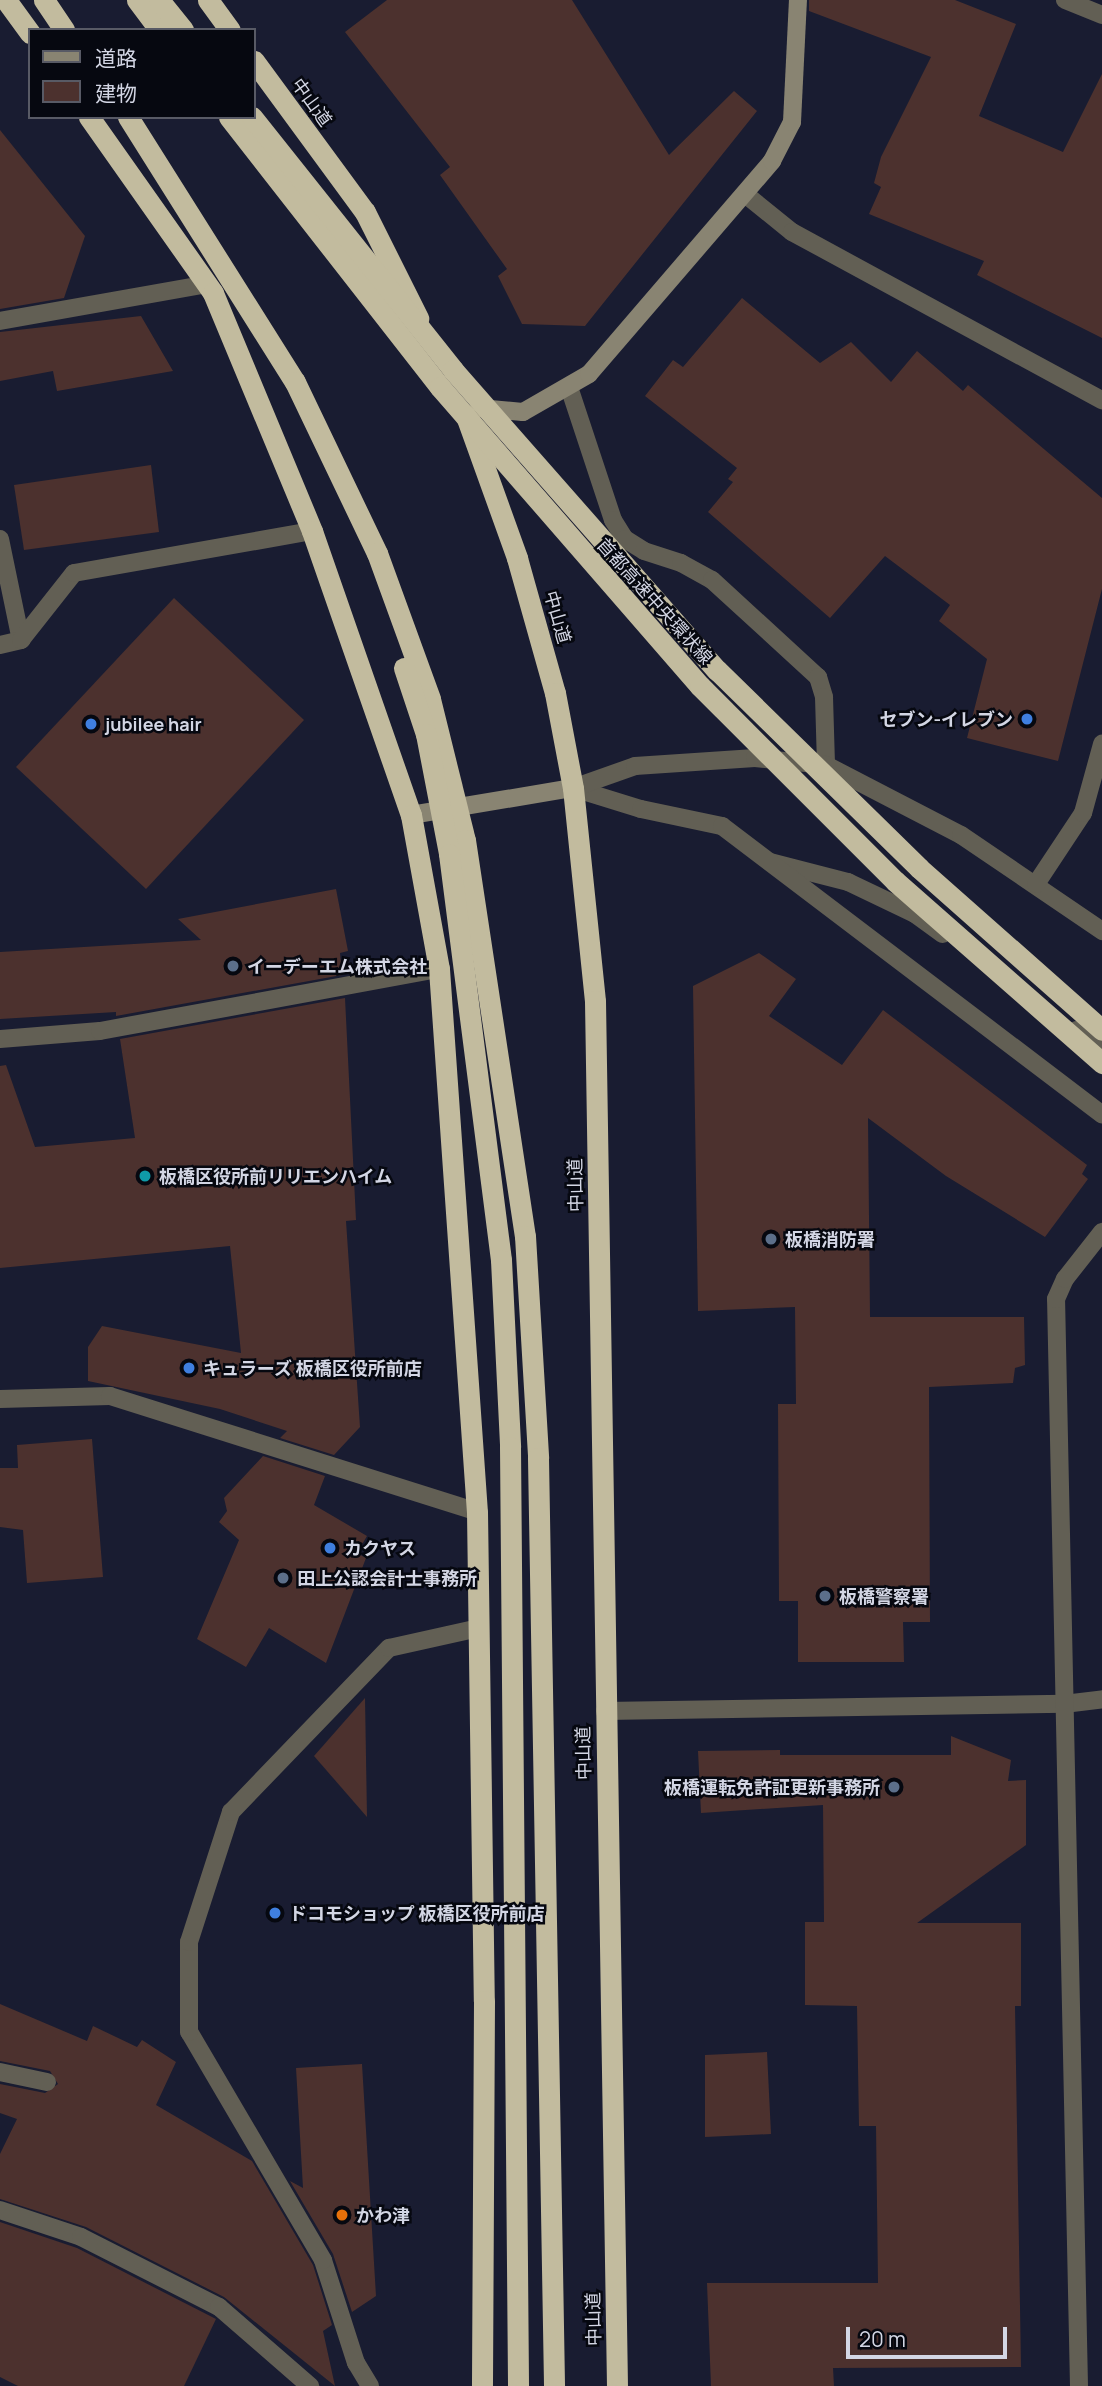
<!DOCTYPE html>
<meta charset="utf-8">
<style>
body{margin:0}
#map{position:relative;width:1102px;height:2386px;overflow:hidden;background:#191c31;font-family:Manrope,"Noto Sans JP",sans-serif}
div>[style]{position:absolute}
.building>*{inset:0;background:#4c312e}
.lane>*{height:18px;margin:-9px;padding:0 9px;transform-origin:9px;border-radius:9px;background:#625f54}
.street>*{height:18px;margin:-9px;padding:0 9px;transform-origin:9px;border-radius:9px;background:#625f54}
.secondary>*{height:18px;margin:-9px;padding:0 9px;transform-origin:9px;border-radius:9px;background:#898472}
.highway>*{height:21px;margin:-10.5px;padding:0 10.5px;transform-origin:10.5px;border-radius:10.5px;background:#c2bb9e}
.highway-bridge>*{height:21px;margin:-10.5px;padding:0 10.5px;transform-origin:10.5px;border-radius:10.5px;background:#c2bb9e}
.dots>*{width:19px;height:19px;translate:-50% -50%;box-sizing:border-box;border:4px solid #060810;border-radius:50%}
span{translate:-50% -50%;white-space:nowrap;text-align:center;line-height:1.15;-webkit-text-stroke:5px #060810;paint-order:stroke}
.street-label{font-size:18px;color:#d3d6e4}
.poi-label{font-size:18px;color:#d3d6e4;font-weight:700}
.right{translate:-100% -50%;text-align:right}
.left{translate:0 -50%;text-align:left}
.legend{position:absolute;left:28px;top:28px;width:228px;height:91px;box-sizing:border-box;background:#060810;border:2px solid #585a65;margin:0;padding:9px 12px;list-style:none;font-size:21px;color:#d3d6e4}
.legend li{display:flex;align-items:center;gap:14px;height:35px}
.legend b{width:35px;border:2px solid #585a65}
.scale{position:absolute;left:846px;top:2327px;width:161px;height:32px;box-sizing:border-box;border:4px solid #d3d6e4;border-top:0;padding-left:9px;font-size:21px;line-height:24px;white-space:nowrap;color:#d3d6e4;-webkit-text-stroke:5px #060810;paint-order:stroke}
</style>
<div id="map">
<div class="building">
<i style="clip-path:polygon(387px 0,572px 0,669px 155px,734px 91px,757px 111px,585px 326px,522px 324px,498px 276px,507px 269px,440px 175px,450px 167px,345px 32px)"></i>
<i style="clip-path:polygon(809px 0,955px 0,1016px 24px,979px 116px,1063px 152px,1102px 74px,1102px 338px,977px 275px,984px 261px,869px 214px,881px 187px,874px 183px,881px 157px,931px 57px,809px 11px)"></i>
<i style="clip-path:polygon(0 130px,85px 236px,64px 298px,0 309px)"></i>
<i style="clip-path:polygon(742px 298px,820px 363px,851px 342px,891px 382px,917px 351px,963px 391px,968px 385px,1102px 498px,1102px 589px,1058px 761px,967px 738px,987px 659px,939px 621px,950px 605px,885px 556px,830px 618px,708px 512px,733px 482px,728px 479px,737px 468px,645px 396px,673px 360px,683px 367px)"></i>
<i style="clip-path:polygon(141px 316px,173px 371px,57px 391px,53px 371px,0 381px,0 332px)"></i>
<i style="clip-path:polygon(151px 465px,159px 532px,24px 550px,14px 485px)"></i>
<i style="clip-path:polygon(174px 598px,304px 720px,146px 889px,16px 767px)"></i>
<i style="clip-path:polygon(336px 889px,348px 951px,340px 953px,342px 975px,116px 1016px,116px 1012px,0 1019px,0 952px,201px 940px,178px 919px)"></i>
<i style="clip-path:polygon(759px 953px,796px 979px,769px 1016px,842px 1065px,883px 1010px,1087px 1165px,1082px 1174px,1088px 1179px,1045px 1237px,946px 1176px,868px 1118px,870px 1317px,1024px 1317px,1025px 1365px,1015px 1368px,1013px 1383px,929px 1387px,930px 1622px,903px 1622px,904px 1662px,798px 1662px,798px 1601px,779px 1601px,778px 1404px,796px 1404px,795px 1307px,698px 1311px,693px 986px)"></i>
<i style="clip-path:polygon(345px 998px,356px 1220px,346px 1221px,360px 1427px,334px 1455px,280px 1438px,287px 1431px,220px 1409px,88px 1381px,88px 1347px,102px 1326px,241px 1353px,230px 1246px,0 1268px,0 1066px,6px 1065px,35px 1147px,135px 1138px,120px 1039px)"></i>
<i style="clip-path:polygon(92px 1439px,103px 1577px,27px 1583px,23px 1530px,0 1527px,0 1468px,18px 1468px,17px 1445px)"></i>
<i style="clip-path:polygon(263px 1456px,325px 1476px,314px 1505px,367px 1536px,357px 1553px,366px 1558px,326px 1663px,269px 1628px,246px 1667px,197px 1639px,239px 1540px,219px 1522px,227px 1511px,224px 1498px)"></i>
<i style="clip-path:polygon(365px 1698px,367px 1817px,314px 1756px)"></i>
<i style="clip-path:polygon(951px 1736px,1011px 1760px,1008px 1781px,1026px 1780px,1026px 1845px,917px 1923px,1021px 1923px,1021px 2006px,1015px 2006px,1021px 2367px,833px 2368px,834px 2386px,711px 2386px,707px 2283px,878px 2283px,876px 2126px,859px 2126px,857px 2006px,805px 2005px,805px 1922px,824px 1922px,823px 1805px,701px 1813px,698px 1751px,780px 1750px,780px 1755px,951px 1755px)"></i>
<i style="clip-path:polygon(0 2004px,87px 2041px,93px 2026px,137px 2047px,142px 2040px,176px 2062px,156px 2105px,252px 2161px,313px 2265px,332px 2325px,323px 2331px,335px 2386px,224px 2297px,86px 2227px,0 2199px,0 2154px,17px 2119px,0 2113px,0 2084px,45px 2093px,58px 2084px,50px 2071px,0 2061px)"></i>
<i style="clip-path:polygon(767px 2052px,771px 2134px,705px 2137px,705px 2055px)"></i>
<i style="clip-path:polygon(362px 2064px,376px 2296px,352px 2312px,333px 2254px,290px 2181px,303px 2188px,296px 2068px)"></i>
<i style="clip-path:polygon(0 2222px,77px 2248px,216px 2319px,184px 2386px,18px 2386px,0 2377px)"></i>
</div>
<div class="lane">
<i style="left:1065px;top:0;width:40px;rotate:22deg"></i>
<i style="left:0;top:321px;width:211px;rotate:-10.1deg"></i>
<i style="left:569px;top:387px;width:140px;rotate:71.7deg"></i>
<i style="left:613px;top:520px;width:22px;rotate:58deg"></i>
<i style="left:625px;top:539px;width:22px;rotate:32deg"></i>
<i style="left:644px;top:551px;width:39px;rotate:18deg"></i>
<i style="left:681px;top:563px;width:35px;rotate:29deg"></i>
<i style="left:712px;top:580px;width:144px;rotate:42.5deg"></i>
<i style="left:818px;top:677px;width:21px;rotate:73deg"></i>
<i style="left:824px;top:697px;width:68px;rotate:88.3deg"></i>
<i style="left:770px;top:862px;width:81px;rotate:14.4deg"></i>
<i style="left:848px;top:882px;width:74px;rotate:25.5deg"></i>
<i style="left:915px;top:914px;width:34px;rotate:36deg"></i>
<i style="left:1076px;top:1030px;width:32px;rotate:35deg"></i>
<i style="left:0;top:1039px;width:100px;rotate:-4.6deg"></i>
<i style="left:100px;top:1031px;width:345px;rotate:-10.4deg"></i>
<i style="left:0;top:1399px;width:110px;rotate:-1.6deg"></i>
<i style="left:110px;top:1396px;width:385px;rotate:17.5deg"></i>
<i style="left:0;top:2072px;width:48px;rotate:12deg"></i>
</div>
<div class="street">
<i style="left:745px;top:194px;width:60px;rotate:39deg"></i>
<i style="left:792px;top:232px;width:353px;rotate:28.5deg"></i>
<i style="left:0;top:539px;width:103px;rotate:78.3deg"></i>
<i style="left:0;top:645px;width:22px;rotate:-13deg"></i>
<i style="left:21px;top:640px;width:85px;rotate:-51.7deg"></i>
<i style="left:74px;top:573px;width:242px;rotate:-10deg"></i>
<i style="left:573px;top:788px;width:71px;rotate:17.2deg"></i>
<i style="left:641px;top:809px;width:83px;rotate:11.9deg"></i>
<i style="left:722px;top:826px;width:477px;rotate:37.2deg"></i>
<i style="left:573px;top:788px;width:66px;rotate:-19.5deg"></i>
<i style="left:635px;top:766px;width:120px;rotate:-3.8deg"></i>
<i style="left:755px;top:758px;width:71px;rotate:5.6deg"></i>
<i style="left:826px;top:765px;width:152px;rotate:27.4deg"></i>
<i style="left:961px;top:835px;width:171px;rotate:34.2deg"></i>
<i style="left:1036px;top:884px;width:85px;rotate:-56.5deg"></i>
<i style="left:1083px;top:813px;width:72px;rotate:-74.6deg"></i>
<i style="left:605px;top:1711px;width:459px;rotate:-0.9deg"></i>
<i style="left:1064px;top:1704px;width:38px;rotate:-7deg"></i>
<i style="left:0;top:2210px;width:85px;rotate:18.4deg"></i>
<i style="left:81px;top:2237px;width:155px;rotate:26.9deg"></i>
<i style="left:219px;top:2307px;width:121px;rotate:41deg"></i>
<i style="left:370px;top:2386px;width:27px;rotate:-121deg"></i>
<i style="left:356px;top:2363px;width:108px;rotate:-107.8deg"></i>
<i style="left:323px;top:2260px;width:264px;rotate:-120.4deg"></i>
<i style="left:189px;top:2032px;width:90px;rotate:-90deg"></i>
<i style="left:189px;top:1942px;width:137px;rotate:-72.1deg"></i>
<i style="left:231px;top:1812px;width:228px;rotate:-46.1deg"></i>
<i style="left:389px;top:1648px;width:92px;rotate:-12.5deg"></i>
<i style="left:1079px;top:2386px;width:1087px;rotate:-91.21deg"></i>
<i style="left:1056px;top:1299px;width:22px;rotate:-66deg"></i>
<i style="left:1065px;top:1279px;width:60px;rotate:-51.8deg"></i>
</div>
<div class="secondary">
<i style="left:479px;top:408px;width:44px;rotate:5.2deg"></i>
<i style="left:523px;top:412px;width:76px;rotate:-29.9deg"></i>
<i style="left:589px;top:374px;width:281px;rotate:-49.3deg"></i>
<i style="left:772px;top:161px;width:44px;rotate:-62.9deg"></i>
<i style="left:792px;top:122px;width:122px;rotate:-87.2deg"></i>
<i style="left:411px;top:815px;width:164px;rotate:-9.5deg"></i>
</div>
<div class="highway">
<i style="left:6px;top:0;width:41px;rotate:54deg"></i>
<i style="left:44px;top:0;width:36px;rotate:56deg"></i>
<i style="left:137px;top:0;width:38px;rotate:53deg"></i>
<i style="left:159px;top:0;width:38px;rotate:51deg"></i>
<i style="left:208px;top:0;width:37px;rotate:54deg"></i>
<i style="left:254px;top:61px;width:187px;rotate:53.7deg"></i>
<i style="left:365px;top:212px;width:119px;rotate:63.4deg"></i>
<i style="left:89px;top:117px;width:215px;rotate:54.8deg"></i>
<i style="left:213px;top:293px;width:258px;rotate:67.4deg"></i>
<i style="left:312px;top:531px;width:301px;rotate:70.8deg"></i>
<i style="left:411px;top:815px;width:157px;rotate:79.7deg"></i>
<i style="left:439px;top:969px;width:544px;rotate:86deg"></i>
<i style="left:477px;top:1512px;width:489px;rotate:89.2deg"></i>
<i style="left:484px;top:2001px;width:385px;rotate:90.3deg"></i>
<i style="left:466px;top:416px;width:151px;rotate:70.2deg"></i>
<i style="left:517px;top:558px;width:140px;rotate:74.3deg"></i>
<i style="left:555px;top:693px;width:97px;rotate:79.3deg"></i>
<i style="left:573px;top:788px;width:214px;rotate:84.1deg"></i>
<i style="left:595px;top:1001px;width:1385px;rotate:89.09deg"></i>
</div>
<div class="highway-bridge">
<i style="left:128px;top:117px;width:313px;rotate:57.8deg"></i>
<i style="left:295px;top:382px;width:190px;rotate:64.4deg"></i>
<i style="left:377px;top:553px;width:155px;rotate:70deg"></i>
<i style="left:430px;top:699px;width:145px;rotate:76.1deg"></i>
<i style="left:465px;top:840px;width:401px;rotate:81.4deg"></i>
<i style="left:525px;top:1236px;width:222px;rotate:86.6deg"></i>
<i style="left:538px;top:1458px;width:928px;rotate:89.01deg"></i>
<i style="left:229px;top:117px;width:343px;rotate:52deg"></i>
<i style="left:440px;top:387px;width:396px;rotate:49deg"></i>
<i style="left:700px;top:686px;width:276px;rotate:45deg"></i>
<i style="left:895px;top:881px;width:276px;rotate:41.3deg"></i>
<i style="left:252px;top:117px;width:323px;rotate:51.5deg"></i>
<i style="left:453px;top:370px;width:400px;rotate:48.7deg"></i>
<i style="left:717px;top:670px;width:283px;rotate:44.4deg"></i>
<i style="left:919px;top:868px;width:244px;rotate:41.5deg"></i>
<i style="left:404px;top:668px;width:70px;rotate:71.6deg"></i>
<i style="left:426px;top:734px;width:122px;rotate:79.1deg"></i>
<i style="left:449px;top:854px;width:409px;rotate:82.7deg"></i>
<i style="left:501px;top:1260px;width:187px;rotate:87.2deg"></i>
<i style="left:510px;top:1447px;width:939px;rotate:89.51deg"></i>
</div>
<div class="dots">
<i style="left:1027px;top:719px;background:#3f7fe0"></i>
<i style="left:91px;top:724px;background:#3f7fe0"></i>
<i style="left:233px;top:966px;background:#5c6f8a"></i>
<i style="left:145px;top:1176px;background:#0f9aa8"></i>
<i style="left:771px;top:1239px;background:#5c6f8a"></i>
<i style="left:189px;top:1368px;background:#3f7fe0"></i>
<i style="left:330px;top:1548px;background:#3f7fe0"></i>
<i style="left:283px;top:1578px;background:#5c6f8a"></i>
<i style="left:825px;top:1596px;background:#5c6f8a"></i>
<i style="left:894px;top:1787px;background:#5c6f8a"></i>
<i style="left:275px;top:1913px;background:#3f7fe0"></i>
<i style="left:342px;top:2215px;background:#e8710a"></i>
</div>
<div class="street-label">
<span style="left:312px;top:102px;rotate:54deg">中山道</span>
<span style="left:655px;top:601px;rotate:48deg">首都高速中央環状線</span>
<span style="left:558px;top:617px;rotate:74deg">中山道</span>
<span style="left:575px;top:1185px;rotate:-91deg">中山道</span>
<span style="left:583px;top:1753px;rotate:-91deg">中山道</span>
<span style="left:593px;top:2319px;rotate:-91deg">中山道</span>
</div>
<div class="poi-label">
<span class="right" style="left:1013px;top:719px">セブン-イレブン</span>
<span class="left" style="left:105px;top:724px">jubilee hair</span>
<span class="left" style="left:247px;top:966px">イーデーエム株式会社</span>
<span class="left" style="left:159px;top:1176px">板橋区役所前リリエンハイム</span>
<span class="left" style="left:785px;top:1239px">板橋消防署</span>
<span class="left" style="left:203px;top:1368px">キュラーズ 板橋区役所前店</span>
<span class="left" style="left:344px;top:1548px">カクヤス</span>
<span class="left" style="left:297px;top:1578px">田上公認会計士事務所</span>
<span class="left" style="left:839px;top:1596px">板橋警察署</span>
<span class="right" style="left:880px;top:1787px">板橋運転免許証更新事務所</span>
<span class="left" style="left:289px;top:1913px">ドコモショップ 板橋区役所前店</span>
<span class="left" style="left:356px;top:2215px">かわ津</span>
</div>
<ul class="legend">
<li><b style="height:9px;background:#898472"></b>道路</li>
<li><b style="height:19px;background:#4c312e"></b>建物</li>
</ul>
<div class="scale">20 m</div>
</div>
